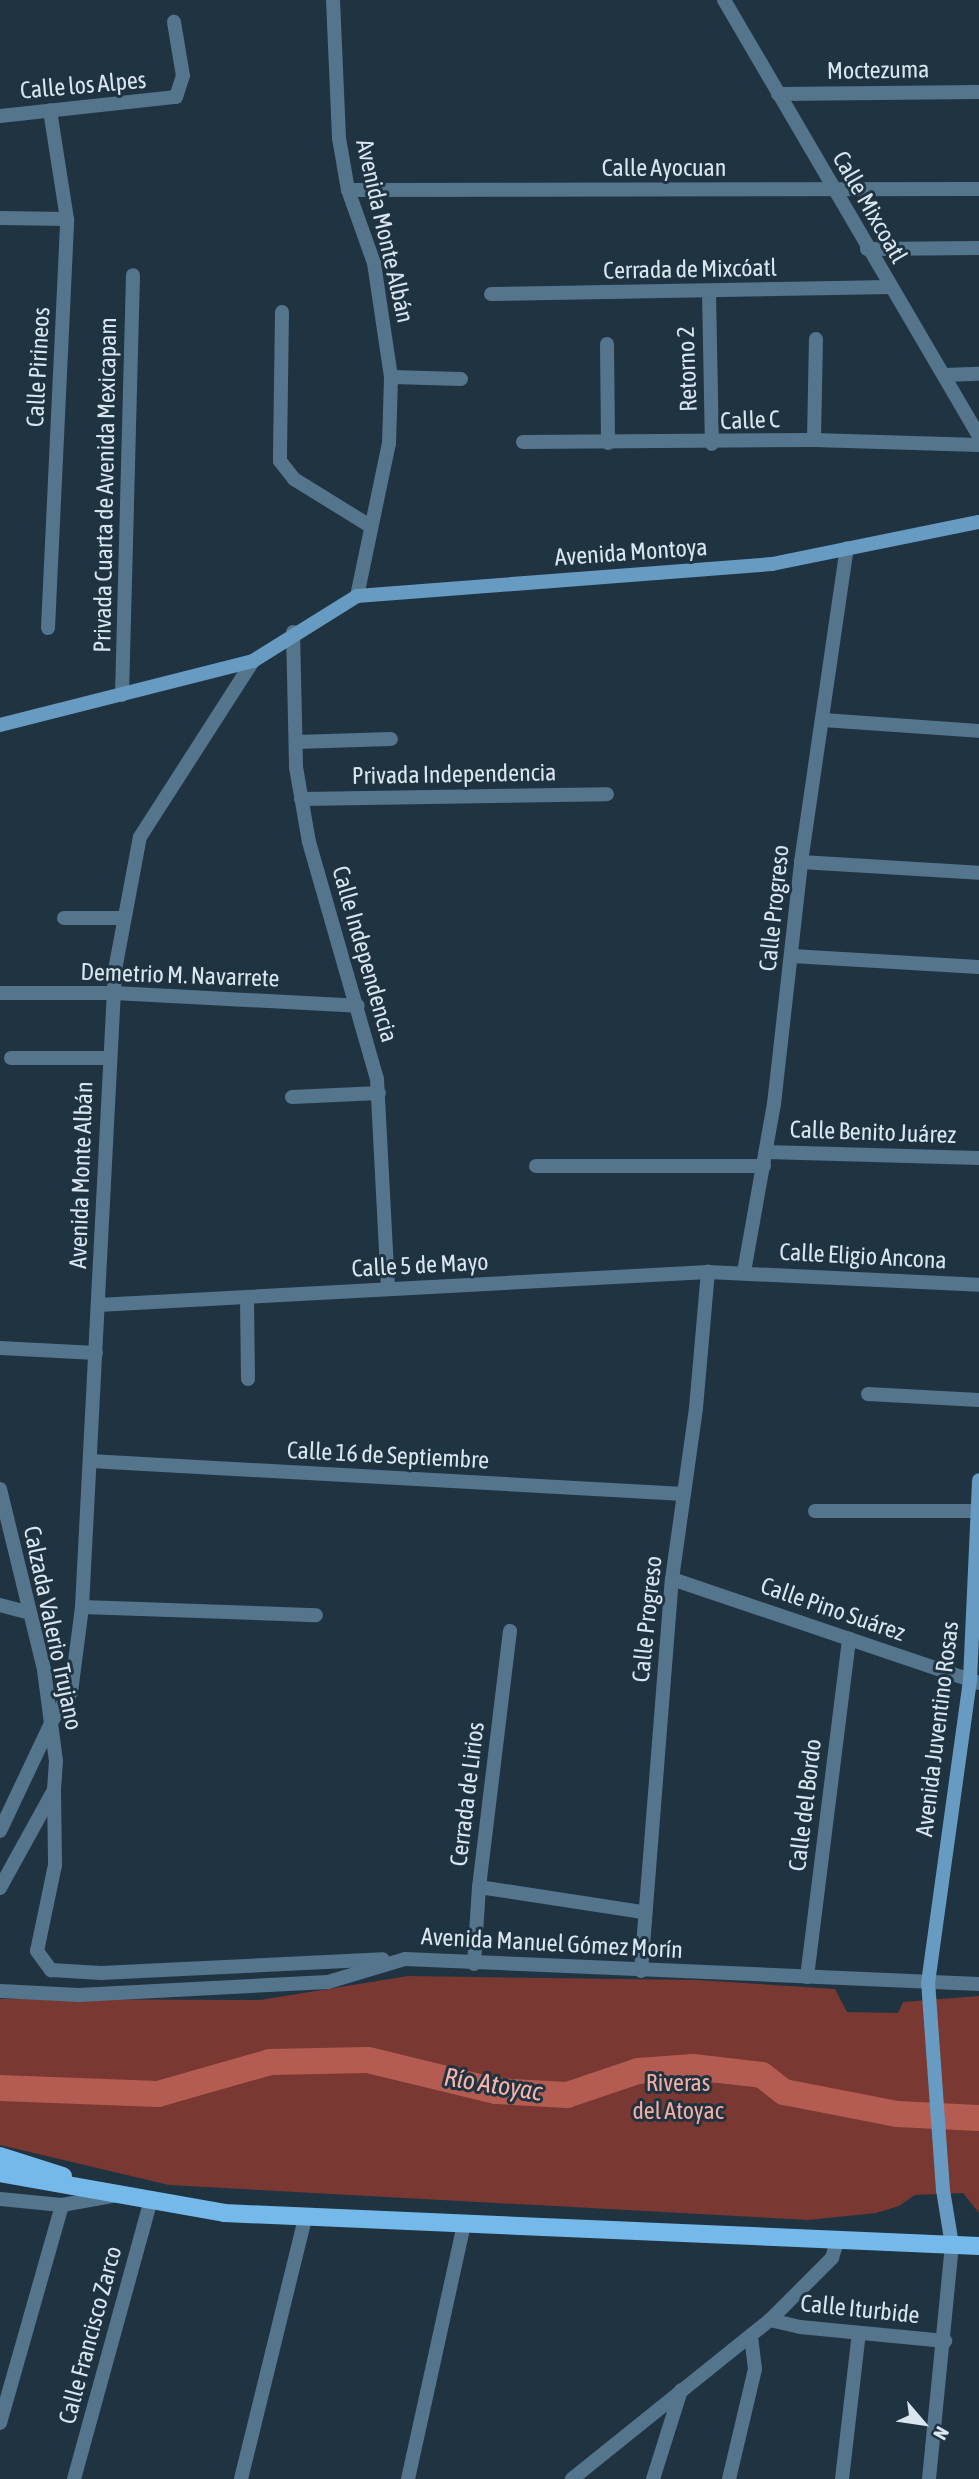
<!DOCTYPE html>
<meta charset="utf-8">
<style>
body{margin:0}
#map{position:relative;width:979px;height:2479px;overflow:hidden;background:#1f3341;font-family:"Asap Condensed",sans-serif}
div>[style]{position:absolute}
.green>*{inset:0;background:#793831}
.river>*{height:26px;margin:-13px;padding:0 13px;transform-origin:13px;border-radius:13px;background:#b45c51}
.minor>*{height:14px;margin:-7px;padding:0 7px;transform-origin:7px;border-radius:7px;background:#55758d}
.tertiary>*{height:14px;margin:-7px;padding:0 7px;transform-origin:7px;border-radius:7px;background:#55758d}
.secondary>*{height:14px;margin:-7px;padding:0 7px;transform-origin:7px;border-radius:7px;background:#679bc1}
.primary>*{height:18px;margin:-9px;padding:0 9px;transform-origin:9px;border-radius:9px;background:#75b8ea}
span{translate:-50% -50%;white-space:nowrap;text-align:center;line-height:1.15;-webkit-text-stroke:6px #1f3341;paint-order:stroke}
.street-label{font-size:24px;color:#dae6ef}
.park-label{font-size:24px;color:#f6ada2}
.water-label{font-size:26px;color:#fbb1a6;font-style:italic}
.north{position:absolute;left:888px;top:2388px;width:70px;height:70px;-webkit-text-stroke:5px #1f3341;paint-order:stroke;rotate:119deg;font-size:19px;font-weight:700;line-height:28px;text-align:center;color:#dae6ef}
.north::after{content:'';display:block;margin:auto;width:24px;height:32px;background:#dae6ef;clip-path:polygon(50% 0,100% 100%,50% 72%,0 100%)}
</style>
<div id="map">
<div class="green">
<i style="clip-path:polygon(408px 1976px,697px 1980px,835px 1989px,847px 2012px,898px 2013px,903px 2002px,979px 1996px,979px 2213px,963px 2193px,915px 2195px,899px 2206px,876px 2213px,808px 2220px,169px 2185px,0 2145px,0 1999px,260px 2000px)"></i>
</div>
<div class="river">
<i style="left:0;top:2088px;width:158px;rotate:2.2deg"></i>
<i style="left:158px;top:2094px;width:116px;rotate:-15.9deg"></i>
<i style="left:270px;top:2062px;width:98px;rotate:-1.2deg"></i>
<i style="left:368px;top:2060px;width:132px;rotate:13.6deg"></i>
<i style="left:496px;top:2091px;width:71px;rotate:3.2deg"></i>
<i style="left:567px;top:2095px;width:75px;rotate:-18.7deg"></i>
<i style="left:638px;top:2071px;width:55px;rotate:-4.2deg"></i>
<i style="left:693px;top:2067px;width:69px;rotate:6.6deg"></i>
<i style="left:762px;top:2075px;width:28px;rotate:38deg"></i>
<i style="left:784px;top:2092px;width:115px;rotate:11deg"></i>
<i style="left:897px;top:2114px;width:82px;rotate:2.8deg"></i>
</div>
<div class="minor">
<i style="left:724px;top:0;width:505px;rotate:59.68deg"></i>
<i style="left:778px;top:94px;width:201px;rotate:-0.6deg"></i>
<i style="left:0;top:116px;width:177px;rotate:-6.2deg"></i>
<i style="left:176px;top:97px;width:22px;rotate:-72deg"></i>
<i style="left:183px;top:76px;width:55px;rotate:-99.5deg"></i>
<i style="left:348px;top:190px;width:631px;rotate:-0.09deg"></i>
<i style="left:0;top:218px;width:67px;rotate:0.9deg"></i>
<i style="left:867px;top:249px;width:112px;rotate:-0.5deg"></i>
<i style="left:709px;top:292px;width:152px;rotate:88.9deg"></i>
<i style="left:491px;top:294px;width:400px;rotate:-1deg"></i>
<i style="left:282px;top:312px;width:149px;rotate:90.8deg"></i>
<i style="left:280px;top:461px;width:23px;rotate:52deg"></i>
<i style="left:294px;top:479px;width:89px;rotate:31.7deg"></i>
<i style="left:607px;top:344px;width:99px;rotate:89.4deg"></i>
<i style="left:944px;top:375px;width:35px;rotate:-2deg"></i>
<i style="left:391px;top:377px;width:70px;rotate:1.6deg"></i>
<i style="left:814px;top:440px;width:101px;rotate:-88.9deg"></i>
<i style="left:523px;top:442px;width:291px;rotate:-0.4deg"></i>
<i style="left:814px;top:440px;width:165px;rotate:1.7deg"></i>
<i style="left:48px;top:628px;width:409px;rotate:-87.3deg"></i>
<i style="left:67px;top:219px;width:110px;rotate:-98.9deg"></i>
<i style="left:293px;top:632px;width:135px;rotate:88.7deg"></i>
<i style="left:296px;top:767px;width:76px;rotate:80.2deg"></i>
<i style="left:309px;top:842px;width:247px;rotate:74deg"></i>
<i style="left:377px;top:1079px;width:210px;rotate:87deg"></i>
<i style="left:122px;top:695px;width:420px;rotate:-88.5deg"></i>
<i style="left:823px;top:720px;width:156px;rotate:4deg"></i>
<i style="left:296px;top:742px;width:95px;rotate:-1.8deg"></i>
<i style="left:301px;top:799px;width:306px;rotate:-0.9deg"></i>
<i style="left:801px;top:862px;width:178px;rotate:3.5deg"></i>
<i style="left:64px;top:918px;width:59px"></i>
<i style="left:792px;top:956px;width:187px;rotate:3.4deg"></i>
<i style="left:0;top:993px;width:114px"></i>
<i style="left:114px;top:993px;width:244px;rotate:3deg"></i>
<i style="left:11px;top:1058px;width:97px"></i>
<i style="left:292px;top:1097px;width:87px;rotate:-2.6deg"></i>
<i style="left:766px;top:1152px;width:213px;rotate:1.6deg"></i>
<i style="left:536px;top:1166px;width:228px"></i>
<i style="left:744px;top:1272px;width:171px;rotate:-79.9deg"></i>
<i style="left:774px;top:1104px;width:244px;rotate:-83.6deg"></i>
<i style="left:801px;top:862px;width:317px;rotate:-81.7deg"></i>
<i style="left:247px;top:1298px;width:81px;rotate:89.3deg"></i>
<i style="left:98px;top:1305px;width:611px;rotate:-3.1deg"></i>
<i style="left:708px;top:1272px;width:271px;rotate:2.7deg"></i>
<i style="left:0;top:1348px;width:96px;rotate:3deg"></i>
<i style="left:868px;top:1394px;width:111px;rotate:3.1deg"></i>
<i style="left:90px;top:1461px;width:595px;rotate:3.18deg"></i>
<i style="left:815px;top:1511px;width:162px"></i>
<i style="left:672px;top:1579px;width:324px;rotate:18.7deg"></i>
<i style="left:0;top:1605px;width:30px;rotate:15deg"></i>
<i style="left:82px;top:1607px;width:234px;rotate:2deg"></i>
<i style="left:0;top:1831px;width:124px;rotate:-64.7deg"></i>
<i style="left:53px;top:1719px;width:32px;rotate:-56deg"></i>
<i style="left:71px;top:1692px;width:86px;rotate:-82.6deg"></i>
<i style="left:82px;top:1607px;width:638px;rotate:-87.03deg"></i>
<i style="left:115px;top:970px;width:135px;rotate:-79.4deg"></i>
<i style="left:140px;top:837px;width:209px;rotate:-57.3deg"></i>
<i style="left:479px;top:1887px;width:166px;rotate:8.7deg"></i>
<i style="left:474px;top:1964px;width:77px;rotate:-86.3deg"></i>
<i style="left:479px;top:1887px;width:258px;rotate:-83.1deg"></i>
<i style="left:641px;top:1971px;width:393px;rotate:-85.5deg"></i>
<i style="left:672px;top:1579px;width:173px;rotate:-82deg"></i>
<i style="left:696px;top:1408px;width:137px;rotate:-85deg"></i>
<i style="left:807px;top:1977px;width:341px;rotate:-82.9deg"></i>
<i style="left:0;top:2199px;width:62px;rotate:5.5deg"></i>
<i style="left:62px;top:2205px;width:52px;rotate:-10deg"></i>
<i style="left:770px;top:2320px;width:31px;rotate:13deg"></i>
<i style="left:800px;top:2327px;width:146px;rotate:5.5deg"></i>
<i style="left:0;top:2423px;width:227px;rotate:-74.1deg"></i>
<i style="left:74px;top:2479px;width:286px;rotate:-74.6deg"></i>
<i style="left:241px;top:2479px;width:268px;rotate:-76.2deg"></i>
<i style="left:408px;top:2479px;width:260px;rotate:-77.6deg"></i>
<i style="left:572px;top:2479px;width:254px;rotate:-38.8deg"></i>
<i style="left:770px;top:2320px;width:88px;rotate:-45deg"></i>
<i style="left:832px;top:2258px;width:17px;rotate:-73deg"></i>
<i style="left:653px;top:2479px;width:93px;rotate:-72.5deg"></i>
<i style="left:729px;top:2479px;width:113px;rotate:-76.7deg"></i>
<i style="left:755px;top:2369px;width:34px;rotate:-97deg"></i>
<i style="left:842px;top:2479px;width:147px;rotate:-83.4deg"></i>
<i style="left:929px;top:2479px;width:235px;rotate:-84.4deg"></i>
</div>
<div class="tertiary">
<i style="left:333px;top:0;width:138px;rotate:87.5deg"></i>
<i style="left:339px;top:138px;width:53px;rotate:80.2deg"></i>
<i style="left:348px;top:190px;width:77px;rotate:70.4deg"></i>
<i style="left:374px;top:263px;width:115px;rotate:81.5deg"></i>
<i style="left:391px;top:377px;width:66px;rotate:91.7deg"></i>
<i style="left:389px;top:443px;width:156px;rotate:101.8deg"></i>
<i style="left:0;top:1489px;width:186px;rotate:76.3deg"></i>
<i style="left:44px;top:1670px;width:92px;rotate:82.5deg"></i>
<i style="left:56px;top:1761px;width:29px;rotate:94deg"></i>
<i style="left:54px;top:1790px;width:112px;rotate:118.9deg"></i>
<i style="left:54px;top:1790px;width:75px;rotate:89.2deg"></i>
<i style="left:55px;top:1865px;width:88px;rotate:101.8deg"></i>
<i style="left:37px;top:1951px;width:24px;rotate:54deg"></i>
<i style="left:51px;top:1970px;width:50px;rotate:3.4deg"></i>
<i style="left:101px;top:1973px;width:282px;rotate:-2.8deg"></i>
<i style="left:0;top:1991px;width:79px;rotate:2.9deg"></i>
<i style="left:79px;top:1995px;width:249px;rotate:-3deg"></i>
<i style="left:328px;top:1982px;width:80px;rotate:-16.6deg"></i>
<i style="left:405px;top:1959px;width:575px;rotate:2.49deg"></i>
</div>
<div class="secondary">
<i style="left:0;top:725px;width:261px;rotate:-14.2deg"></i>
<i style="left:253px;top:661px;width:123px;rotate:-32deg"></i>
<i style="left:357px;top:596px;width:416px;rotate:-4.4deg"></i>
<i style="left:772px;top:564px;width:211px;rotate:-11.5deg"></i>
<i style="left:952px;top:2245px;width:56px;rotate:-99.3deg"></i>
<i style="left:943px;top:2190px;width:208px;rotate:-94.1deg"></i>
<i style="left:928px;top:1983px;width:306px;rotate:-82.1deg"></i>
<i style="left:970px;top:1680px;width:200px;rotate:-87.4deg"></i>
</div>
<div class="primary">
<i style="left:0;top:2156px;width:66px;rotate:17.6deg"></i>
<i style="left:0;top:2173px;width:228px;rotate:10.1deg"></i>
<i style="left:224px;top:2213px;width:756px;rotate:2.5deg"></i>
</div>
<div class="street-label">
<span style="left:878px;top:70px;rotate:-1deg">Moctezuma</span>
<span style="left:83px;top:85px;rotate:-5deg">Calle los Alpes</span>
<span style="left:664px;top:168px">Calle Ayocuan</span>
<span style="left:870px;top:207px;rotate:60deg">Calle Mixcoatl</span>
<span style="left:385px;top:231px;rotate:77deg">Avenida Monte Albán</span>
<span style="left:690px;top:269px;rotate:-1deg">Cerrada de Mixcóatl</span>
<span style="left:38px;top:367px;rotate:-87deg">Calle Pirineos</span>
<span style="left:687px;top:369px;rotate:-92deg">Retorno 2</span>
<span style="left:750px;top:420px;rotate:-2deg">Calle C</span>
<span style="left:105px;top:485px;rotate:-89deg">Privada Cuarta de Avenida Mexicapam</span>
<span style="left:631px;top:552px;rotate:-4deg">Avenida Montoya</span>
<span style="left:454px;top:774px;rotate:-1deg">Privada Independencia</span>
<span style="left:774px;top:908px;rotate:-84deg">Calle Progreso</span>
<span style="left:365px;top:954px;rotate:74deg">Calle Independencia</span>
<span style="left:180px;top:975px;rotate:2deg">Demetrio M. Navarrete</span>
<span style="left:873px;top:1132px;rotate:2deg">Calle Benito Juárez</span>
<span style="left:81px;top:1175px;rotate:-88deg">Avenida Monte Albán</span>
<span style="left:863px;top:1256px;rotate:3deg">Calle Eligio Ancona</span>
<span style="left:420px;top:1265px;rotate:-3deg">Calle 5 de Mayo</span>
<span style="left:388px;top:1455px;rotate:3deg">Calle 16 de Septiembre</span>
<span style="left:833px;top:1609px;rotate:19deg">Calle Pino Suárez</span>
<span style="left:647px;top:1619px;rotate:-84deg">Calle Progreso</span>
<span style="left:53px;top:1628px;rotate:78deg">Calzada Valerio Trujano</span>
<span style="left:937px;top:1729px;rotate:-83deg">Avenida Juventino Rosas</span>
<span style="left:467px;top:1794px;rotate:-83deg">Cerrada de Lirios</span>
<span style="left:805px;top:1805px;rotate:-83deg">Calle del Bordo</span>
<span style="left:552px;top:1943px;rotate:3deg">Avenida Manuel Gómez Morín</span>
<span style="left:860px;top:2309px;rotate:6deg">Calle Iturbide</span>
<span style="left:90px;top:2335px;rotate:-75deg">Calle Francisco Zarco</span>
</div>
<div class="park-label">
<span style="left:678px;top:2097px">Riveras<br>del Atoyac</span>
</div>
<div class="water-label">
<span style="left:493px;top:2085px;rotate:9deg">Río Atoyac</span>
</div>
<div class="north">N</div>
</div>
